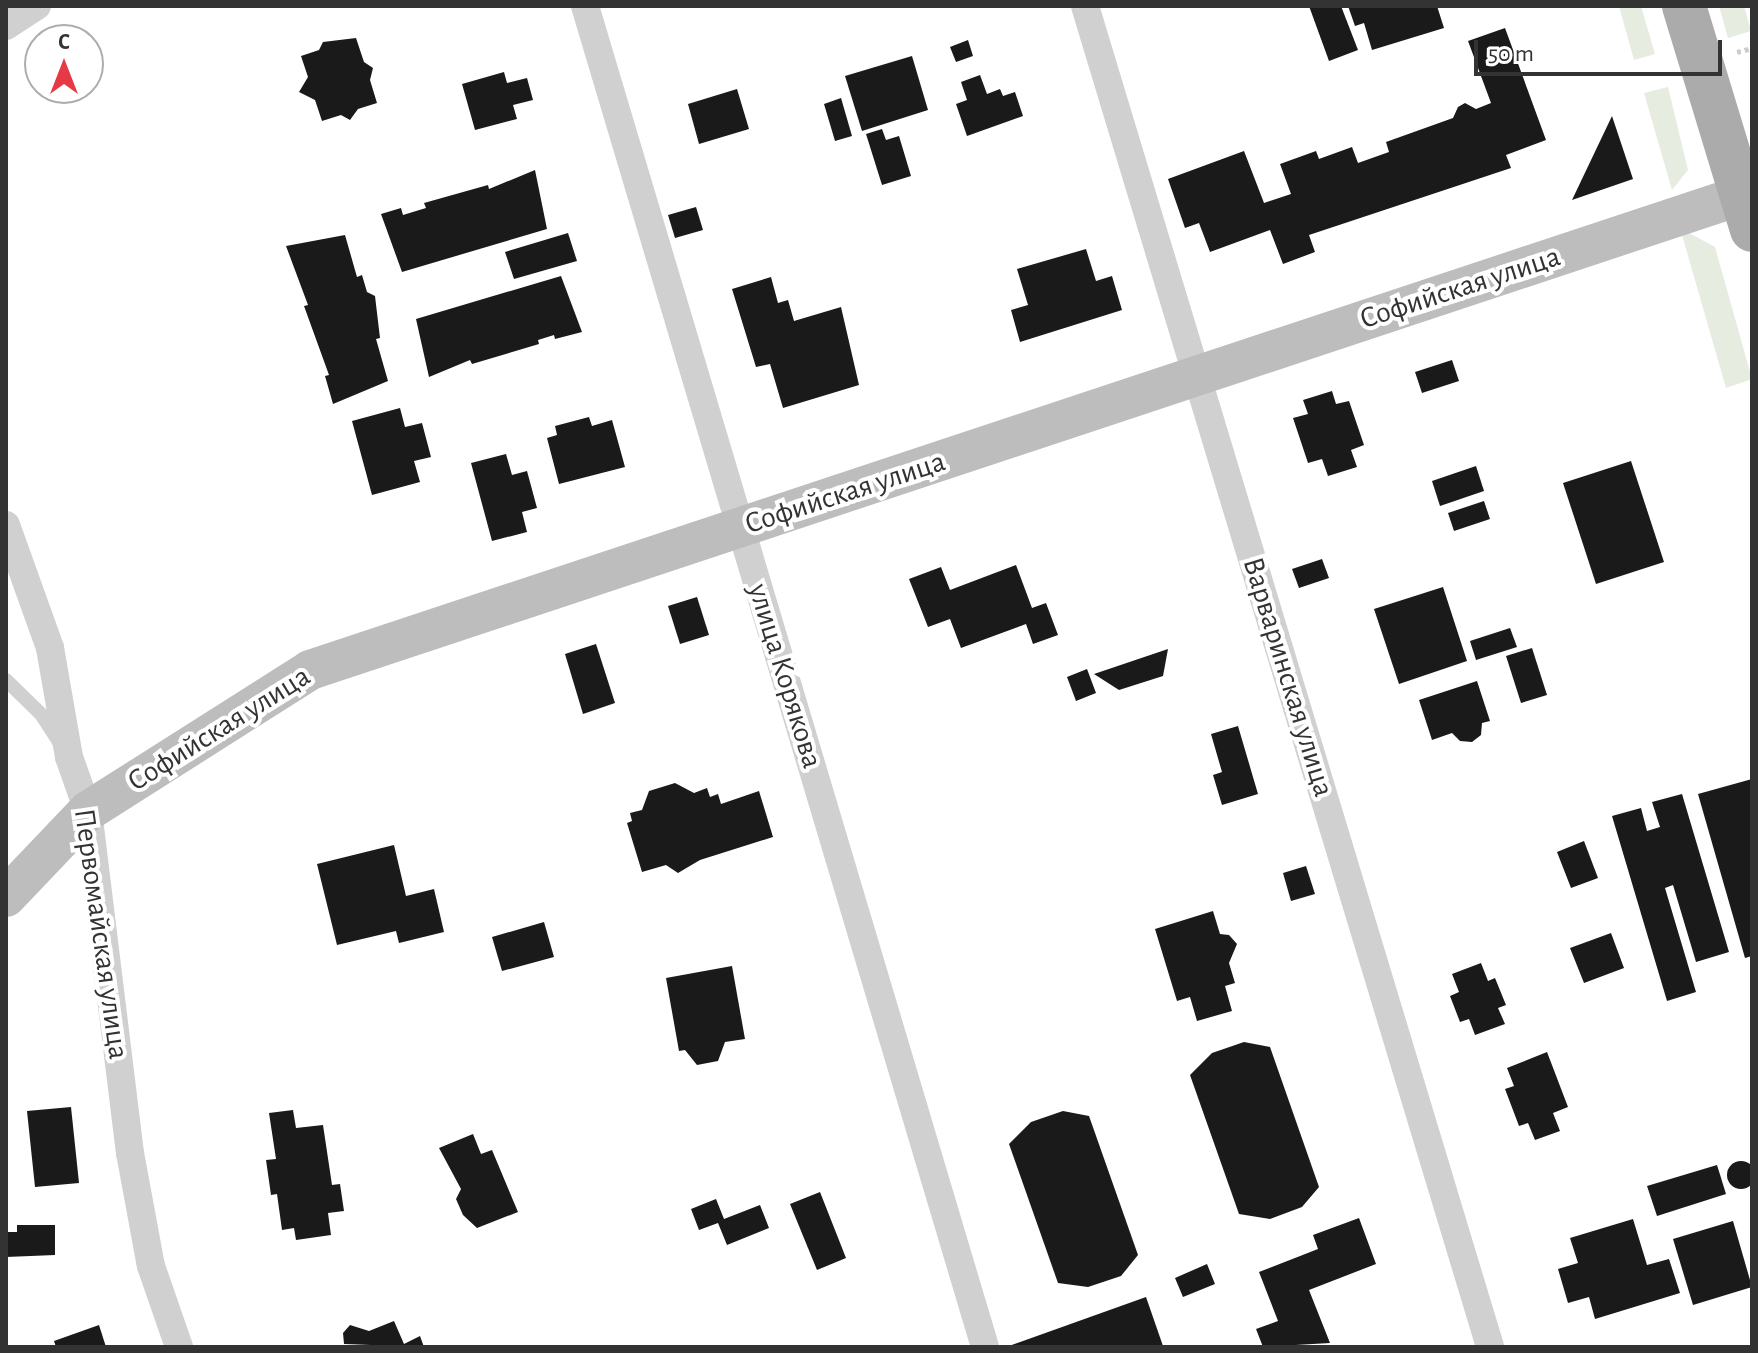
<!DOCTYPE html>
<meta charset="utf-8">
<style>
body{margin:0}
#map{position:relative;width:1758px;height:1353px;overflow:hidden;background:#fff;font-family:"Alegreya Sans",sans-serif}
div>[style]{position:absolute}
.green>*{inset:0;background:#e6ecdf}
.building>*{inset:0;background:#1a1a1a}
.round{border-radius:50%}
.path>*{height:5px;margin-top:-2.5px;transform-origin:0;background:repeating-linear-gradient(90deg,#cdcdcd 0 4px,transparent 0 8px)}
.lane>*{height:14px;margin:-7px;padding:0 7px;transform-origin:7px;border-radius:7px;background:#d0d0d0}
.street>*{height:28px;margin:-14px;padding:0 14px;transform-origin:14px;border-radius:14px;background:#d0d0d0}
.secondary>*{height:40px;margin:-20px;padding:0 20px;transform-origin:20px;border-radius:20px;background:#bdbdbd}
.primary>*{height:44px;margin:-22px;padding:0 22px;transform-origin:22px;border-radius:22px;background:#ababab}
span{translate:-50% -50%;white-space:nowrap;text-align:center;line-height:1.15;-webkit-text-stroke:8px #fff;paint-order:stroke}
.street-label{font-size:30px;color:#333}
.frame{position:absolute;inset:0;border:8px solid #333;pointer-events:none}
.north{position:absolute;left:24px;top:24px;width:80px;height:80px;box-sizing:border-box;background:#fff;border:2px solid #adadad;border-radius:50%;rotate:0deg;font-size:22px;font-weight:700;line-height:32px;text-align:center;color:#333}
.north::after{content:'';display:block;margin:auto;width:28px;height:36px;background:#e63946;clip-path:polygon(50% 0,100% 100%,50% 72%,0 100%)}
.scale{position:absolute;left:1474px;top:40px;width:248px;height:36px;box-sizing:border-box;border:4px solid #333;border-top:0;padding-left:10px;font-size:24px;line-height:28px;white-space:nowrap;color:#333;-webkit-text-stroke:6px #fff;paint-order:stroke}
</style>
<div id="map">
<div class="green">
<i style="clip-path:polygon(1619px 6px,1641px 6px,1655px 54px,1634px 60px)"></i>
<i style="clip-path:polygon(1719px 6px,1744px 6px,1751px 31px,1728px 38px)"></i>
<i style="clip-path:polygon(1668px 87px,1688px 170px,1672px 190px,1644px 93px)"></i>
<i style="clip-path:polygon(1680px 228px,1715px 247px,1752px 379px,1726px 388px)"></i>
</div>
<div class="building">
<i style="clip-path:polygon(1309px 6px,1341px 6px,1358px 50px,1329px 61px)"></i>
<i style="clip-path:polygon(1348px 6px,1437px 6px,1444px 28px,1372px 50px,1364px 23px,1355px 26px)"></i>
<i style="clip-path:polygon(1505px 28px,1546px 140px,1506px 155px,1511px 168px,1309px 235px,1315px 252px,1283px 264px,1270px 230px,1210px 252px,1199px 223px,1185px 228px,1168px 179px,1244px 151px,1264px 203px,1291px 194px,1280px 164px,1316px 151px,1319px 159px,1352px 147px,1358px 163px,1389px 152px,1386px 142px,1453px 118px,1458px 107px,1465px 103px,1476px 109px,1491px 103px,1468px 41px)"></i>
<i style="clip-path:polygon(356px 38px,364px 62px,373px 68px,370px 80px,377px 103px,358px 109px,350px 120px,341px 115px,322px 121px,315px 100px,299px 92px,308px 77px,301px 56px,319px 50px,323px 42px)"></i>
<i style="clip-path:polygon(968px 40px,973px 56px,956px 62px,950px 47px)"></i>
<i style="clip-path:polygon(912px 56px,928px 110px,862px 131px,845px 76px)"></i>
<i style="clip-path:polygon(504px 72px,507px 83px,527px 78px,533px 100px,513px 105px,517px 119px,475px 130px,462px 84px)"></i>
<i style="clip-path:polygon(980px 75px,987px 94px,1000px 89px,1003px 96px,1015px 92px,1023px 116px,967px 136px,956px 104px,967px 100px,961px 82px)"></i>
<i style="clip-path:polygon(737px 89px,749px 129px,699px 144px,688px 104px)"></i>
<i style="clip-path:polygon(841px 98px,852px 136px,835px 141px,824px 104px)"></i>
<i style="clip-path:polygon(1612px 116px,1633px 179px,1572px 200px)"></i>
<i style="clip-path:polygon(882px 129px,886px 140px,899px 136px,911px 176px,882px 185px,866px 134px)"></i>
<i style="clip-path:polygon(535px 170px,547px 229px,402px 272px,381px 214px,401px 208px,403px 215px,426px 208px,424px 203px,488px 185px,489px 189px)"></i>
<i style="clip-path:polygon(696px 207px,703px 230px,675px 238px,668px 215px)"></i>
<i style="clip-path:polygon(568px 233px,577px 261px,514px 279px,505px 252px)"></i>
<i style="clip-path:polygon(345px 235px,357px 277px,362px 275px,367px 292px,375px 296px,380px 338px,376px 339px,388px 381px,333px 404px,325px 376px,329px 375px,304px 306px,308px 305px,286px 246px)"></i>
<i style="clip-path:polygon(1086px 249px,1096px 281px,1112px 276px,1122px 310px,1020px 342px,1011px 310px,1028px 305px,1017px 269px)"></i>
<i style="clip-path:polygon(561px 276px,582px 332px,555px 339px,554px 335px,538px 340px,539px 344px,472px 364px,470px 360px,429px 377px,416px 319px)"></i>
<i style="clip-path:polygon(771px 277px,778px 303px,788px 300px,794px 321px,841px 307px,859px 385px,783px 408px,770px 364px,756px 367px,732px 289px)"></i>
<i style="clip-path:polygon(1452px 360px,1459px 381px,1422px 393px,1415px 372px)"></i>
<i style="clip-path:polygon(1332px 391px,1336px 404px,1349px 401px,1364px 445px,1351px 450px,1357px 467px,1328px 476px,1322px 459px,1308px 463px,1293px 418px,1308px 414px,1303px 400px)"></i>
<i style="clip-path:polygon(400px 408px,405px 427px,422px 423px,431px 457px,414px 461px,420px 482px,372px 495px,352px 421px)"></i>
<i style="clip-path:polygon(589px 417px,592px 426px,612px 420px,625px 467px,559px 484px,547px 438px,557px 435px,555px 426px)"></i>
<i style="clip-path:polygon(506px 454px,512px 475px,527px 471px,537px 508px,522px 512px,527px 532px,492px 541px,471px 463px)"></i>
<i style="clip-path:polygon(1631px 461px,1664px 562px,1596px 584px,1563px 483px)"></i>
<i style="clip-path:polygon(1476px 466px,1484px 491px,1440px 506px,1432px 481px)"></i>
<i style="clip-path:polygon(1484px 501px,1490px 519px,1454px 531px,1448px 513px)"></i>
<i style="clip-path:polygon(1322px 559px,1329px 578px,1299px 588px,1292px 569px)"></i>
<i style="clip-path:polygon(1016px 565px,1032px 608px,1046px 603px,1058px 635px,1033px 644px,1026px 624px,961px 648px,950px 619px,928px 627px,909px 579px,941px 567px,950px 590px)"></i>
<i style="clip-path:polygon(1443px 587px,1467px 661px,1399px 684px,1374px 609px)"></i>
<i style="clip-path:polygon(697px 597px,709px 635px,680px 644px,668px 606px)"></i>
<i style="clip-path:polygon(1510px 628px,1517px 647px,1476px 660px,1470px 641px)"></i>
<i style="clip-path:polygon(596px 644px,615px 703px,583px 714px,565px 654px)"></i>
<i style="clip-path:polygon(1532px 648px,1547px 695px,1521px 703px,1506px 656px)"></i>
<i style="clip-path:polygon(1168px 649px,1163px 676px,1119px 690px,1094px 674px)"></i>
<i style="clip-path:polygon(1087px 669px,1096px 693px,1076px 701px,1067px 677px)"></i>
<i style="clip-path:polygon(1477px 681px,1490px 721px,1482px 723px,1481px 735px,1472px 742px,1460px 741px,1452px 733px,1432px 740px,1419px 700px)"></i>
<i style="clip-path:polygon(1238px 726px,1258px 794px,1222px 805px,1213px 775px,1222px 772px,1211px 734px)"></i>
<i style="clip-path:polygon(1752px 779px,1752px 956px,1745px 958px,1698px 794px)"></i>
<i style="clip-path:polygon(675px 783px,694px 793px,707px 788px,710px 797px,718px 794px,721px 804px,759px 791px,773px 837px,700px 860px,678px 873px,666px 865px,642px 872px,627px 823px,632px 821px,630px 813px,642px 810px,649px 791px)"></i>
<i style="clip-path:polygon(1682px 794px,1729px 952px,1696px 962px,1673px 885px,1665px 888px,1696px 992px,1667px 1001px,1612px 816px,1641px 808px,1647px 831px,1660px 827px,1652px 802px)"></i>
<i style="clip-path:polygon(1584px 841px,1598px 878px,1571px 888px,1557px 852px)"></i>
<i style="clip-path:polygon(394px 845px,406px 896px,434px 889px,444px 932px,399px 943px,396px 931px,337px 945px,317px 864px)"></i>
<i style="clip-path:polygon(1306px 866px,1315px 894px,1291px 901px,1283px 873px)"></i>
<i style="clip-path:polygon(1213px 911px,1220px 934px,1229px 935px,1237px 944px,1229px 963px,1235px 983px,1225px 986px,1232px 1011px,1197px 1021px,1190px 997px,1177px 1001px,1155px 929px)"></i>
<i style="clip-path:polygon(544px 922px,554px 957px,502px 971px,492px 937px)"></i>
<i style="clip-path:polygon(1611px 933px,1624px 968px,1584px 983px,1570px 948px)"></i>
<i style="clip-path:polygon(1481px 963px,1488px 981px,1495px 978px,1506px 1005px,1498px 1008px,1505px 1024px,1475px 1035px,1469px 1019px,1460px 1022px,1450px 996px,1459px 992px,1452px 974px)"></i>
<i style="clip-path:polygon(732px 966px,745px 1039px,725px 1042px,718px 1061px,697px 1065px,685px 1050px,679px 1051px,666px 978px)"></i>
<i style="clip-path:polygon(1244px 1042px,1270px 1047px,1319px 1187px,1302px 1207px,1270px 1219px,1239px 1214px,1190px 1075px,1212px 1053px)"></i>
<i style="clip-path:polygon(1547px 1052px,1568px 1107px,1553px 1113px,1560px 1131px,1535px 1140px,1528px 1123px,1519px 1126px,1505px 1089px,1514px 1086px,1507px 1068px)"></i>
<i style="clip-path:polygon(71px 1107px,79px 1183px,35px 1187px,27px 1111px)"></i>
<i style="clip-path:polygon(293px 1110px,296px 1128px,323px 1125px,332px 1185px,340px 1184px,344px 1211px,328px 1213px,331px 1235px,296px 1240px,294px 1228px,282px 1230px,277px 1194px,271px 1195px,266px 1160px,276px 1159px,269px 1113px)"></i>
<i style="clip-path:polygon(1063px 1111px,1089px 1116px,1138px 1255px,1121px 1276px,1088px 1287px,1058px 1283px,1009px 1144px,1031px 1122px)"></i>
<i style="clip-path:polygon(473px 1134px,481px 1154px,492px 1150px,518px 1212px,477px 1228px,463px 1215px,456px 1199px,461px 1189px,439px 1148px)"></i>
<i class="round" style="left:1727px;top:1161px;width:28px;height:28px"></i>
<i style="clip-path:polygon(1717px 1165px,1726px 1194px,1657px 1216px,1647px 1186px)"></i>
<i style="clip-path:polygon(820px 1192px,846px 1258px,817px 1270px,790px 1204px)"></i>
<i style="clip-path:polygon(716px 1199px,724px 1219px,760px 1205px,769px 1228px,727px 1245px,718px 1223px,699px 1230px,691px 1209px)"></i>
<i style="clip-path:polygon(1359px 1218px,1376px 1264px,1309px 1290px,1330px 1343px,1263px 1347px,1256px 1329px,1278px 1321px,1259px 1272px,1318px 1249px,1313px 1235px)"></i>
<i style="clip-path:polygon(1633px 1219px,1647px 1265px,1669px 1259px,1680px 1293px,1595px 1319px,1589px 1297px,1568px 1303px,1558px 1269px,1578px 1263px,1570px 1238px)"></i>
<i style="clip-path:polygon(1733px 1221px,1752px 1287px,1693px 1305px,1673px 1239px)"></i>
<i style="clip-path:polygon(17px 1225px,55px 1225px,55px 1255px,6px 1257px,6px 1232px,17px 1232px)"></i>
<i style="clip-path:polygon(1207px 1264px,1215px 1284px,1183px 1297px,1175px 1278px)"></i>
<i style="clip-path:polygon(1146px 1297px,1163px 1346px,1006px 1347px)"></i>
<i style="clip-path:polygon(394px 1321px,404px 1344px,420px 1336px,424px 1347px,344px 1344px,343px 1333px,350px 1325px,369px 1331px)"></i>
<i style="clip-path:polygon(99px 1325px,106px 1347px,56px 1347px,54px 1341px)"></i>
</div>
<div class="path">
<i style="left:1737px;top:52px;width:16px;rotate:-15deg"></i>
</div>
<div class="lane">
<i style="left:6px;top:680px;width:49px;rotate:44.2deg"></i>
<i style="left:41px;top:714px;width:35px;rotate:57deg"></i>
</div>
<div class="street">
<i style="left:585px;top:6px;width:1399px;rotate:73.39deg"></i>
<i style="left:1085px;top:6px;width:1401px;rotate:73.19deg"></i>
<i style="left:6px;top:26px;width:37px;rotate:-33deg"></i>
<i style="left:6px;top:525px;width:131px;rotate:70.3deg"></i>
<i style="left:50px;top:648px;width:111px;rotate:80.1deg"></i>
<i style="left:69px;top:757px;width:57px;rotate:70.6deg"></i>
<i style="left:88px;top:811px;width:345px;rotate:83deg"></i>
<i style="left:130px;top:1153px;width:115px;rotate:79.5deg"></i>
<i style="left:151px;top:1266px;width:86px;rotate:70.9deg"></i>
</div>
<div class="secondary">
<i style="left:6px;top:897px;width:119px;rotate:-46.4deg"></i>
<i style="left:88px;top:811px;width:263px;rotate:-32.4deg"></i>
<i style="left:310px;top:670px;width:1509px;rotate:-18.35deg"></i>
<i style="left:1742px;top:195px;width:14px;rotate:-45deg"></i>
</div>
<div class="primary">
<i style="left:1684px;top:6px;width:234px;rotate:73.1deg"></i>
</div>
<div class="street-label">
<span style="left:1460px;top:288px;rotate:-18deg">Софийская улица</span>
<span style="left:845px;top:493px;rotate:-18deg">Софийская улица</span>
<span style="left:785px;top:676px;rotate:73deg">улица Корякова</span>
<span style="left:1288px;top:677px;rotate:73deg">Варваринская улица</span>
<span style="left:219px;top:729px;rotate:-32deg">Софийская улица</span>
<span style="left:101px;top:934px;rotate:82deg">Первомайская улица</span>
</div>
<div class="frame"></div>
<div class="north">С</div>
<div class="scale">50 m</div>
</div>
